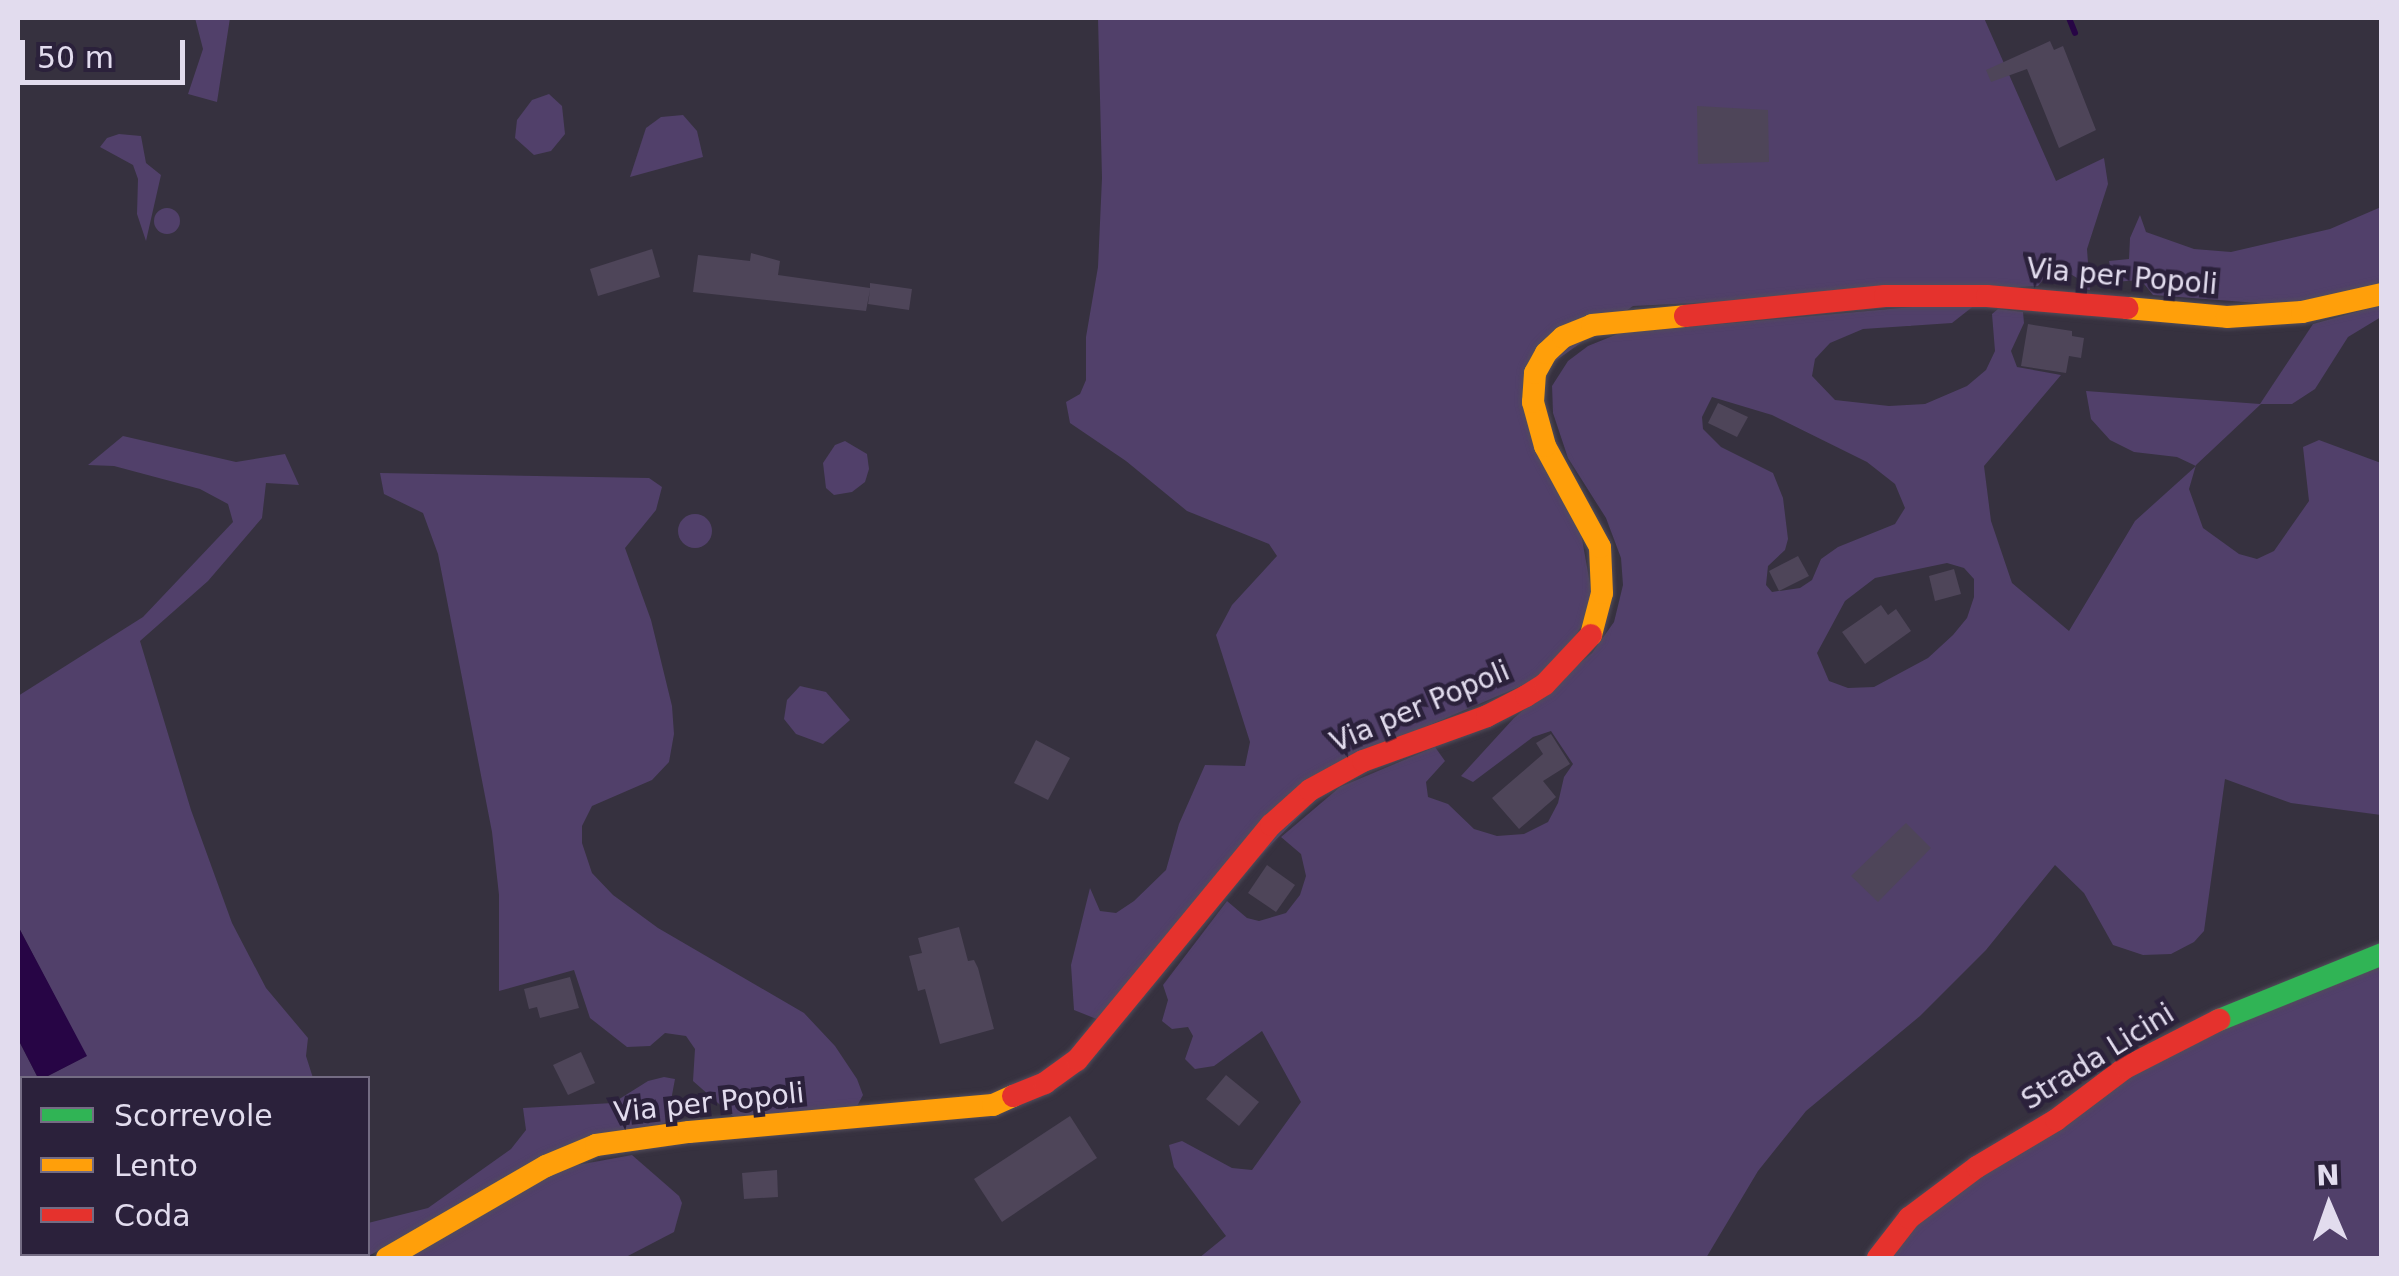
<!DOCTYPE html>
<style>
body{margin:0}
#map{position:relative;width:2399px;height:1276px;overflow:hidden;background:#36313f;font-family:"DejaVu Sans",sans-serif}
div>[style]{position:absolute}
.green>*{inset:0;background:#51406a}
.round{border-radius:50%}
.water>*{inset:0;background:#270545}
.stream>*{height:6px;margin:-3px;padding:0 3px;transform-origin:3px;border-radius:3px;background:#270545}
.building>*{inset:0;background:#4e4559}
.roads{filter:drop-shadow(0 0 2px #524d5a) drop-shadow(0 0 2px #524d5a)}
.fast>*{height:22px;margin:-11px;padding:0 11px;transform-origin:11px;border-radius:11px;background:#30b455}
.slow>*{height:22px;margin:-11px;padding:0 11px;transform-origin:11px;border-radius:11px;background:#ff9f0a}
.jam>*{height:22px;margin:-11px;padding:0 11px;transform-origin:11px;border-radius:11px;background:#e5322d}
span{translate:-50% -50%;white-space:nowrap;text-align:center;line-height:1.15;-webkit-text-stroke:9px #2b213b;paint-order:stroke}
.street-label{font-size:28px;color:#e2dcee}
.frame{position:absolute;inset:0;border:20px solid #e2dcee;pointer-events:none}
.legend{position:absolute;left:20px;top:1076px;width:350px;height:180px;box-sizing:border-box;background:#2b213b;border:2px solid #746c83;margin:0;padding:12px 18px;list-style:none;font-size:30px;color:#e2dcee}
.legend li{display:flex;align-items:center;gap:20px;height:50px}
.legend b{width:50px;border:2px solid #746c83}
.north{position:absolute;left:2279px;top:1156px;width:100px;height:100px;-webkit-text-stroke:8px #2b213b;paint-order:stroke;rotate:358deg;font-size:28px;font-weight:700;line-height:40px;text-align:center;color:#e2dcee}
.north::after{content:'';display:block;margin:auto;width:35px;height:45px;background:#e2dcee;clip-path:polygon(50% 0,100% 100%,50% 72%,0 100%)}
.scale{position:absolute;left:20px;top:40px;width:165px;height:45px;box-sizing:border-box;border:5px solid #e2dcee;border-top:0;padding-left:12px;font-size:30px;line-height:35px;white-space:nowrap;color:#e2dcee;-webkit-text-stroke:8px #2b213b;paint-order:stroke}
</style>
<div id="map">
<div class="green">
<i style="clip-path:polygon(195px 18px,230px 18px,217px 102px,188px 94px,203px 49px)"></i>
<i style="clip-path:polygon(1098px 18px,1984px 18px,2056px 181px,2104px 158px,2108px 184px,2087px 249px,2090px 290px,2079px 289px,2077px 278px,2064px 270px,2047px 275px,2038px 286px,1633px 306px,1524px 383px,1577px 511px,1594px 606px,1552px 673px,1359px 755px,1099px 1020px,1074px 1010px,1071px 965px,1090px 888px,1100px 911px,1116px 913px,1134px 901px,1166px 870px,1179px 824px,1205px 765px,1245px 766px,1250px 742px,1216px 635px,1232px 605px,1277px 556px,1269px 544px,1187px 511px,1126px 461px,1070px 423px,1066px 402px,1080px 394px,1086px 380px,1086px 337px,1098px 267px,1102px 178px)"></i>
<i style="clip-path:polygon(549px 94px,562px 106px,565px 134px,551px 151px,534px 155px,515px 138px,517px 120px,532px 100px)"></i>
<i style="clip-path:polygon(683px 115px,697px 131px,703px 157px,630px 177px,646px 128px,661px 117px)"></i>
<i style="clip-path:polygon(119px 134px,141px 136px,146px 163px,161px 175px,146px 241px,137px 214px,138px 179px,133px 165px,100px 147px,107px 138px)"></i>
<i style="clip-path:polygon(2381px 207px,2381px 287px,2284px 305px,2153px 295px,2141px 280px,2113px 282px,2109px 261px,2129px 259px,2130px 238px,2140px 215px,2146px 232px,2194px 249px,2231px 252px,2330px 229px)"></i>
<i class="round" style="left:154px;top:208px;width:26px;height:26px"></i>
<i style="clip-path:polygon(evenodd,1980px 301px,1952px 323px,1863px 329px,1830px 343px,1815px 359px,1812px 376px,1835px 400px,1889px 406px,1925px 404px,1967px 386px,1986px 370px,1995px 351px,1992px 314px,1998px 309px,2023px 312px,2024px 323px,2011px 351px,2017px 367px,2061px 375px,1984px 466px,1991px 521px,2012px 583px,2069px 631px,2135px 521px,2196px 466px,2177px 457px,2134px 452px,2110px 440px,2091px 419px,2086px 391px,2260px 404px,2313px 324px,2381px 305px,2381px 317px,2348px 337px,2315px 389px,2292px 404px,2261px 404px,2196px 465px,2189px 489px,2203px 528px,2239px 554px,2257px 559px,2274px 551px,2309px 501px,2303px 447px,2319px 440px,2381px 463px,2381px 815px,2291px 803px,2225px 779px,2204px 931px,2194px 942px,2171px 954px,2143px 955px,2113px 945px,2084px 893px,2055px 865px,1986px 950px,1920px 1016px,1806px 1111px,1758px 1171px,1706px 1258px,1199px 1258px,1226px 1236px,1174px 1167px,1169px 1145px,1182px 1141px,1232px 1168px,1252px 1170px,1301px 1102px,1262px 1031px,1214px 1066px,1195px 1069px,1185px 1059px,1193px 1036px,1188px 1027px,1172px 1029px,1162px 1021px,1168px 1000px,1163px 985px,1227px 901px,1247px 918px,1259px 921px,1286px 913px,1300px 895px,1306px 876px,1301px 854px,1281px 837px,1340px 787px,1435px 747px,1445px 761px,1426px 782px,1428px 797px,1448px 804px,1474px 829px,1497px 836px,1524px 834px,1548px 822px,1558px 803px,1564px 777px,1573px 764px,1551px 731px,1533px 737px,1473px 782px,1461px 776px,1514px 718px,1592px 653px,1614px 622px,1623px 585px,1621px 558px,1606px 518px,1568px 458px,1553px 413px,1552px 386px,1568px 361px,1588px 346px,1620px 333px,1980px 301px,1712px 397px,1772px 415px,1867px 462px,1895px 484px,1905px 508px,1895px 524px,1838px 547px,1821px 559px,1812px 580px,1800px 588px,1772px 592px,1766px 585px,1768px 566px,1785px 550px,1788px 539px,1783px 498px,1773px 473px,1721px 447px,1703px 429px,1702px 417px,1712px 397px,1980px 301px,1947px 563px,1964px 568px,1974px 579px,1974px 597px,1967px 618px,1953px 635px,1928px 658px,1874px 687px,1848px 688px,1829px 681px,1817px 653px,1845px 601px,1875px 578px,1947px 563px)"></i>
<i style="clip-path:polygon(123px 436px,236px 462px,285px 454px,299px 485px,266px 483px,262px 518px,208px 581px,140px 641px,191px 810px,232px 923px,266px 988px,308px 1038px,306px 1056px,313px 1078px,44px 1078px,86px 1056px,18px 926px,18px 696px,143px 617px,233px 522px,228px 504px,200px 489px,114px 466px,88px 465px)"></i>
<i style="clip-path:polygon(845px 441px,867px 454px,869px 469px,865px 482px,852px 492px,834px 495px,826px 488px,823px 463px,835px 445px)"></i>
<i style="clip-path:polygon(380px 473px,649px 478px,662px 487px,656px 510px,625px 548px,651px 620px,672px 706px,674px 734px,669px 762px,652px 780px,592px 806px,582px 826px,582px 843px,592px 873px,613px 895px,658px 928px,804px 1013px,835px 1046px,857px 1079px,863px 1095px,855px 1110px,735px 1118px,693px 1081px,695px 1049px,686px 1036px,665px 1033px,650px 1046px,627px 1047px,590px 1018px,574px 970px,499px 991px,499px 895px,492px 832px,438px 554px,423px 513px,384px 494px)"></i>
<i class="round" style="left:678px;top:514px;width:34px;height:34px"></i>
<i style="clip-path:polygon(800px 686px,826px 692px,850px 720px,823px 744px,796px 734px,784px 719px,787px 700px)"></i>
<i style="clip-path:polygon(2381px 951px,2381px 1258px,1888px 1258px,1916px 1220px,2133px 1075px)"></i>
<i style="clip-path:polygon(18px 1039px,38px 1078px,22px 1078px,22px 1190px,18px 1186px)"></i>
<i style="clip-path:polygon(664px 1077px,675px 1079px,667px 1122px,518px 1173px,365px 1258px,129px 1258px,124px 1254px,368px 1254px,368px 1223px,428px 1208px,511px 1149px,526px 1130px,523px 1108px,613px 1103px,648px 1081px)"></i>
<i style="clip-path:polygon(632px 1155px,679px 1196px,682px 1203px,674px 1232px,624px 1258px,401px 1258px,561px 1168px)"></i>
</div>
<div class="water">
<i style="clip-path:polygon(18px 926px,87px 1056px,44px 1078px,38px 1078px,18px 1039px)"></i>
</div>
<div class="stream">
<i style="left:2069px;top:18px;width:16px;rotate:68deg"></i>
<i style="left:242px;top:1254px;width:5px;rotate:53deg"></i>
</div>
<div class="building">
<i style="clip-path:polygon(2050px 41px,2054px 50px,2063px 46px,2096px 130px,2059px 148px,2027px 69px,1991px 82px,1986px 70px)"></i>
<i style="clip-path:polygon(1697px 106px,1768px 110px,1769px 162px,1698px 164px)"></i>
<i style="clip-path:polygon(652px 249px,660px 277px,598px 296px,590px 269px)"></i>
<i style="clip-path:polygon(751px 253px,780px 261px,778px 275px,870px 288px,870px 283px,912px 289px,909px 310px,868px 304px,870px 290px,866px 311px,693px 292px,698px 255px,750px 261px)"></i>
<i style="clip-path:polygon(2028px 324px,2072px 331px,2072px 336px,2084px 338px,2081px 358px,2069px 356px,2066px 373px,2021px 366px)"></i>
<i style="clip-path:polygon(1718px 403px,1748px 417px,1737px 437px,1708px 423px)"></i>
<i style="clip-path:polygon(1798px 556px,1809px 576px,1779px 591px,1769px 571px)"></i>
<i style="clip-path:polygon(1954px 569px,1961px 594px,1935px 601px,1929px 576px)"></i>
<i style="clip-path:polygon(1881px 605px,1888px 615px,1896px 609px,1911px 631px,1865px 664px,1842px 632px)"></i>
<i style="clip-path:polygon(1551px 734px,1570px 764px,1543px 781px,1556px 797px,1519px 829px,1492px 798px,1543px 754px,1536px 743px)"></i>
<i style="clip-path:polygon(1036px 740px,1070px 758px,1048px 800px,1014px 783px)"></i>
<i style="clip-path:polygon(1906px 823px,1931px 848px,1878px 902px,1851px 876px)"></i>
<i style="clip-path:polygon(1267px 865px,1295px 885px,1276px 912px,1248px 893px)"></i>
<i style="clip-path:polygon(959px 927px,968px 961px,974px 960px,978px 968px,994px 1029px,940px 1044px,925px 989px,918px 991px,909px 956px,922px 953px,918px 938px)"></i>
<i style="clip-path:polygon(570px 977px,579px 1008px,540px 1018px,537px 1007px,529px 1009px,524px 989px)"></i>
<i style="clip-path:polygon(581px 1052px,595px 1083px,568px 1095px,553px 1065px)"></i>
<i style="clip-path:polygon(1226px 1075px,1259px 1102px,1239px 1126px,1206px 1099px)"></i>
<i style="clip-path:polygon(1070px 1116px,1097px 1158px,1002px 1222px,974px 1179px)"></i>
<i style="clip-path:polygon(777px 1170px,778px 1197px,744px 1199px,742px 1173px)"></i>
</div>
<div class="roads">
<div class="fast">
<i style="left:2219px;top:1020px;width:176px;rotate:-22deg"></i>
</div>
<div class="slow">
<i style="left:2127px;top:308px;width:100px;rotate:5.1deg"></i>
<i style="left:2227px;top:317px;width:75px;rotate:-3.8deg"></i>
<i style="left:2302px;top:312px;width:82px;rotate:-12.7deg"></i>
<i style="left:1591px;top:635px;width:43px;rotate:-75.3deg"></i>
<i style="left:1602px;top:593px;width:46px;rotate:-92.5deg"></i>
<i style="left:1600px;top:547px;width:115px;rotate:-118.6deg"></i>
<i style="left:1545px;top:446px;width:46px;rotate:-105.3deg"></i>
<i style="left:1533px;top:402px;width:29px;rotate:-86deg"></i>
<i style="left:1535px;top:373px;width:23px;rotate:-61deg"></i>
<i style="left:1546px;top:353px;width:23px;rotate:-43deg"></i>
<i style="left:1563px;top:337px;width:31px;rotate:-22deg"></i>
<i style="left:1592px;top:325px;width:93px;rotate:-5.5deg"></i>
<i style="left:387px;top:1258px;width:184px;rotate:-30.1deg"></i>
<i style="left:546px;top:1166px;width:54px;rotate:-22.8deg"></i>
<i style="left:596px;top:1145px;width:94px;rotate:-8deg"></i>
<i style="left:689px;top:1132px;width:305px;rotate:-5.1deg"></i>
<i style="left:993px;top:1105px;width:22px;rotate:-24deg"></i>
</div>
<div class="jam">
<i style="left:1685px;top:316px;width:201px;rotate:-5.7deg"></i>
<i style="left:1885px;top:296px;width:102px"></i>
<i style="left:1987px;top:296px;width:141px;rotate:4.9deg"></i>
<i style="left:1013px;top:1096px;width:35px;rotate:-22deg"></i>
<i style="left:1045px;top:1083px;width:39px;rotate:-36deg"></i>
<i style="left:1077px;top:1060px;width:305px;rotate:-50.5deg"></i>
<i style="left:1271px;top:825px;width:52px;rotate:-41.9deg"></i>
<i style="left:1310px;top:790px;width:60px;rotate:-28.7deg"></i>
<i style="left:1363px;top:761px;width:132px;rotate:-19.9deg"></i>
<i style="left:1487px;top:716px;width:44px;rotate:-27.1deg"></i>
<i style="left:1526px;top:696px;width:22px;rotate:-32deg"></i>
<i style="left:1545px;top:684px;width:67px;rotate:-46.8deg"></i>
<i style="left:1878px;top:1258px;width:51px;rotate:-52.2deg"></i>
<i style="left:1909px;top:1218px;width:85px;rotate:-36.9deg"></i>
<i style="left:1977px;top:1167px;width:92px;rotate:-30.7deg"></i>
<i style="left:2056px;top:1120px;width:86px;rotate:-37deg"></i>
<i style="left:2125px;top:1068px;width:106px;rotate:-27.1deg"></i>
</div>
</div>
<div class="street-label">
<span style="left:2122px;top:277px;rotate:5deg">Via per Popoli</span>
<span style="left:1420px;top:707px;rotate:-23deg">Via per Popoli</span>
<span style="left:2098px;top:1057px;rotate:-32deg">Strada Licini</span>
<span style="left:709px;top:1103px;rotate:-6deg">Via per Popoli</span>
</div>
<div class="frame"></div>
<ul class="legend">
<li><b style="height:12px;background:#30b455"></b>Scorrevole</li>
<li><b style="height:12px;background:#ff9f0a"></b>Lento</li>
<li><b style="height:12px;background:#e5322d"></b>Coda</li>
</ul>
<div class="north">N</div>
<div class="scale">50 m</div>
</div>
